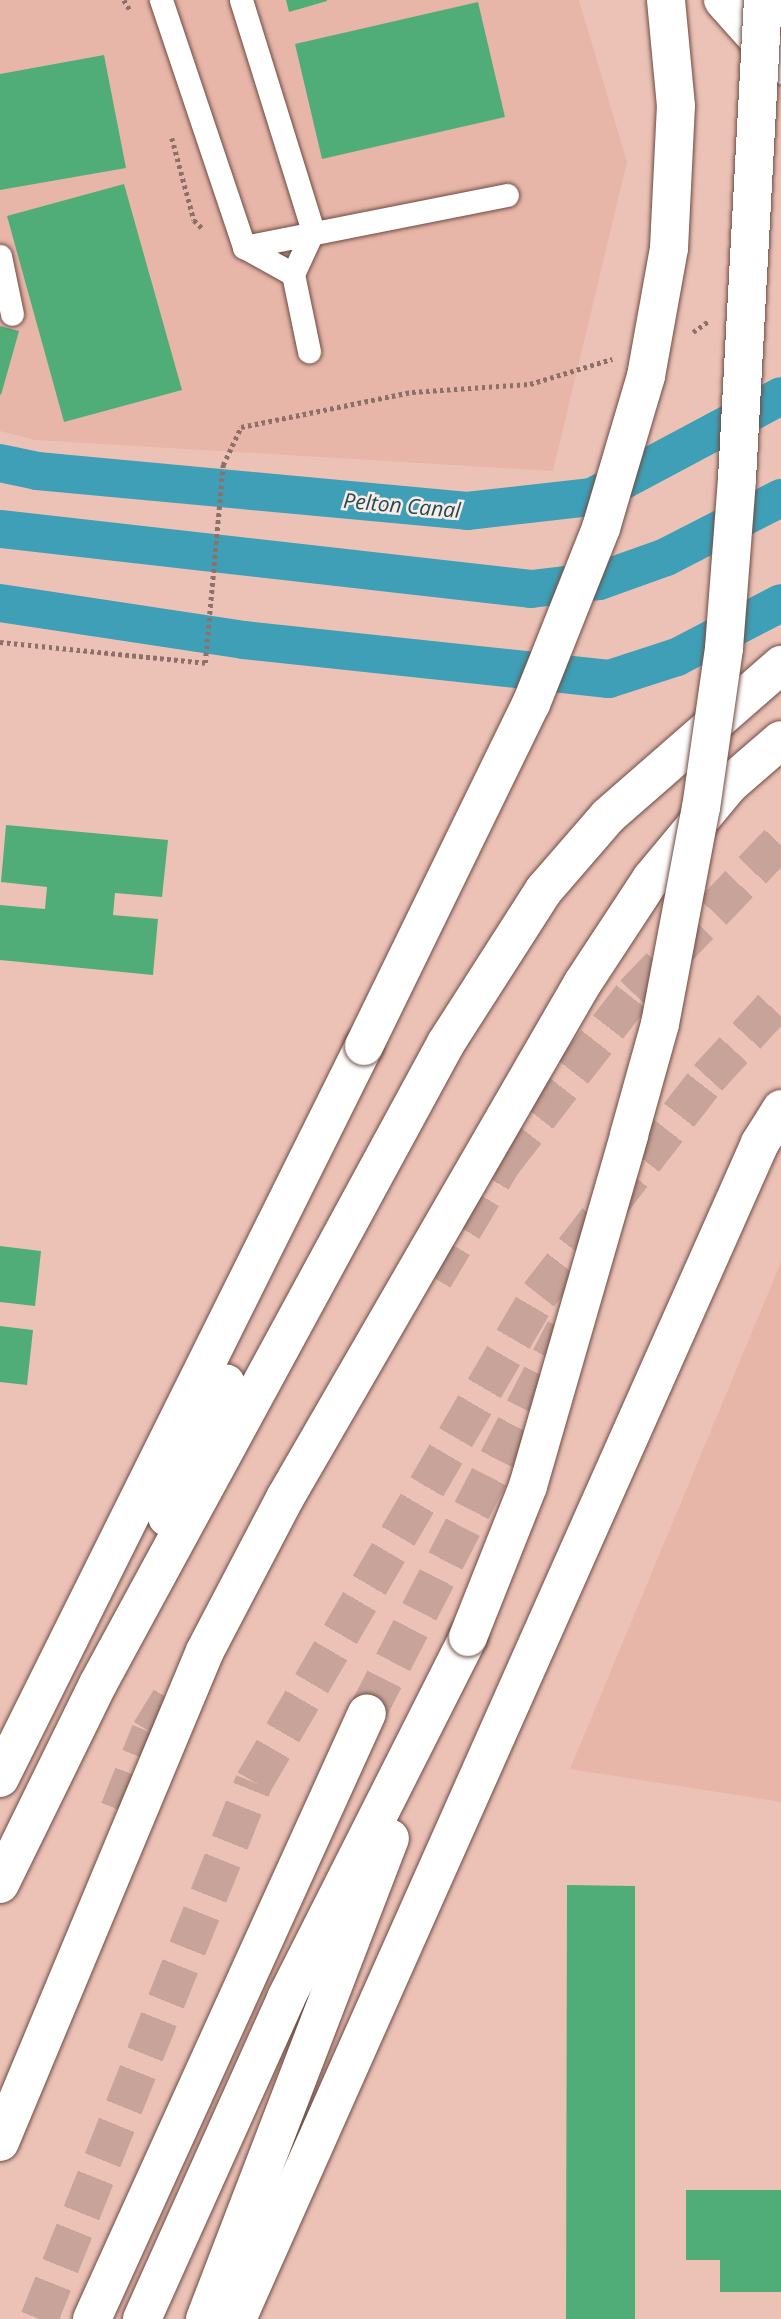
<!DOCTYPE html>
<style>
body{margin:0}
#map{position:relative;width:781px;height:2319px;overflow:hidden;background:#ecc2b7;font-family:"Open Sans",sans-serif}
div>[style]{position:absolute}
.built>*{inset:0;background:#e7b6a9}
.canal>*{height:38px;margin:-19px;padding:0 19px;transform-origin:19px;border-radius:19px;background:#3e9fb6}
.building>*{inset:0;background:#51ad78}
.highway-tunnel>*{height:38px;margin-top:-19px;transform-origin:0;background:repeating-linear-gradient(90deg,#c7a399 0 38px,transparent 0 57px)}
.path>*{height:4.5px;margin-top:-2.25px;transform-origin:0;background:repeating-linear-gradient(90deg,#8d7169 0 3.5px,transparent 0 7px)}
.roads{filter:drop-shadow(0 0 2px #6e4b42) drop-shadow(0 0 2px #6e4b42)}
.lane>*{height:23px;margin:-11.5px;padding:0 11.5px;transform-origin:11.5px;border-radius:11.5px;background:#fff}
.highway>*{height:38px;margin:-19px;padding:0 19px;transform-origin:19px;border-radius:19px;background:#fff}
.bridges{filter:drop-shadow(0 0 2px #6e4b42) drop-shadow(0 0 2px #6e4b42)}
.highway-bridge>*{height:38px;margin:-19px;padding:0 19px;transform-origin:19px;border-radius:19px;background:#fff}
span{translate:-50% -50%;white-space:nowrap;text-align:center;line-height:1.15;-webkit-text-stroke:5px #fee9e3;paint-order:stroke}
.water-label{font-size:21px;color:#154d59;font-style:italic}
</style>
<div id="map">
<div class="built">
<i style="clip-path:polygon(0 0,579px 0,627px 162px,553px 471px,35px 440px,0 431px)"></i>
<i style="clip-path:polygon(781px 1261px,781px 1802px,570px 1769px,769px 1291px)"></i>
</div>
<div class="canal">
<i style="left:0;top:463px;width:38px;rotate:12deg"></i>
<i style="left:37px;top:471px;width:432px;rotate:5.3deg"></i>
<i style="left:467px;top:511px;width:126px;rotate:-6.4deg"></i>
<i style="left:592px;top:497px;width:214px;rotate:-28.1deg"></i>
<i style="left:0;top:529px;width:534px;rotate:6.45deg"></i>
<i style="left:531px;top:589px;width:68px;rotate:-6.7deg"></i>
<i style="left:599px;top:581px;width:71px;rotate:-19.7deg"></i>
<i style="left:666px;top:557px;width:129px;rotate:-27.2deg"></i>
<i style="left:0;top:603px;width:247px;rotate:8.6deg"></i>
<i style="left:244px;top:640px;width:367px;rotate:6.1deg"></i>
<i style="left:609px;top:679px;width:71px;rotate:-17.9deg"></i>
<i style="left:677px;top:657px;width:117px;rotate:-27.4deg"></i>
</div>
<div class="building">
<i style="clip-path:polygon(286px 0,327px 0,327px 1px,289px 12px)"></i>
<i style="clip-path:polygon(478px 2px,505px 117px,322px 159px,295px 44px)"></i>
<i style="clip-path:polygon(104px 55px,126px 168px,0 190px,0 74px)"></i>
<i style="clip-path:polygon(124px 184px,182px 390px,64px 422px,7px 216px)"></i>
<i style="clip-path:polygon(0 326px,19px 331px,1px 395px,0 394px)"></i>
<i style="clip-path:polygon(6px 825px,168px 840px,162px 897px,115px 893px,113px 915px,158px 919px,153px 975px,0 960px,0 905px,45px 909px,47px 887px,1px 882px)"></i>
<i style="clip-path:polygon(0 1246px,41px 1251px,35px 1306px,0 1302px)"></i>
<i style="clip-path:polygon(0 1326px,33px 1330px,27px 1385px,0 1382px)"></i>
<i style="clip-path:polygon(567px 1885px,635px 1886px,635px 2319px,566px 2319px)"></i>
<i style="clip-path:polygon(686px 2190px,781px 2190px,781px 2292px,720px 2292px,720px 2260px,686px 2260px)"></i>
</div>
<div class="highway-tunnel">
<i style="left:434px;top:1278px;width:135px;rotate:-59.3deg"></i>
<i style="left:503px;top:1162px;width:213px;rotate:-52.1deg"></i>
<i style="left:634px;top:994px;width:213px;rotate:-46.3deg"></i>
<i style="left:367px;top:1713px;width:431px;rotate:-62.7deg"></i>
<i style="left:119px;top:1810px;width:84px;rotate:-68.3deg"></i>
<i style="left:150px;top:1732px;width:55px;rotate:-58.3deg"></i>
<i style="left:39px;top:2319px;width:578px;rotate:-68.18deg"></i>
<i style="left:254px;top:1782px;width:564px;rotate:-59.66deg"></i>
<i style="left:539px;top:1295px;width:275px;rotate:-52.1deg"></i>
<i style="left:708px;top:1078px;width:108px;rotate:-47.6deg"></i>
</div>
<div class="path">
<i style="left:124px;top:0;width:12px;rotate:59deg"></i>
<i style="left:172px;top:138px;width:85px;rotate:75deg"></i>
<i style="left:194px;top:220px;width:14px;rotate:45deg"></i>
<i style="left:693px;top:332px;width:19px;rotate:-35deg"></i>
<i style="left:0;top:642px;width:206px;rotate:5.8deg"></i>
<i style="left:205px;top:663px;width:199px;rotate:-84.8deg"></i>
<i style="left:223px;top:465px;width:42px;rotate:-64.7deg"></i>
<i style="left:241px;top:427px;width:175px;rotate:-11.6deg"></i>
<i style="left:412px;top:392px;width:118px;rotate:-3.9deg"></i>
<i style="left:530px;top:384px;width:86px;rotate:-17deg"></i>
</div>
<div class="roads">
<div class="lane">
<i style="left:161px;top:0;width:261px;rotate:71.4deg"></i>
<i style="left:244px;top:247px;width:56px;rotate:28.9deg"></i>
<i style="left:241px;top:0;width:242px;rotate:72.7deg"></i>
<i style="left:313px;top:231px;width:47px;rotate:114.9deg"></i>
<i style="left:244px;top:247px;width:268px;rotate:-11.2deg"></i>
<i style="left:0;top:256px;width:59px;rotate:78.3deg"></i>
<i style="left:293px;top:274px;width:79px;rotate:78.3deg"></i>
</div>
<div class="highway">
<i style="left:723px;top:0;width:87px;rotate:48.3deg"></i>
<i style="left:167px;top:1517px;width:146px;rotate:-66.2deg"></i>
<i style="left:0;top:1778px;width:818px;rotate:-63.56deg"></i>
<i style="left:0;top:1884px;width:223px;rotate:-63.9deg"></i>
<i style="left:98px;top:1684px;width:729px;rotate:-61.5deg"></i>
<i style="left:446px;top:1043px;width:182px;rotate:-57.4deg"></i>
<i style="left:544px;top:890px;width:98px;rotate:-49.1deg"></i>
<i style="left:608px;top:816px;width:230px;rotate:-41.1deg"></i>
<i style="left:0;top:2142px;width:532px;rotate:-67.34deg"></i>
<i style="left:205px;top:1651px;width:173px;rotate:-62.4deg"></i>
<i style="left:285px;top:1498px;width:594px;rotate:-59.98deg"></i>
<i style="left:582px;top:984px;width:126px;rotate:-56.7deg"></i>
<i style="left:651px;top:879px;width:124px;rotate:-50.3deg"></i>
<i style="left:730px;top:784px;width:67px;rotate:-40.8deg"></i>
<i style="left:92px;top:2319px;width:665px;rotate:-65.59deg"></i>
<i style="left:142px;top:2319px;width:352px;rotate:-65.8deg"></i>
<i style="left:286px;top:1998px;width:404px;rotate:-63.2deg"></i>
<i style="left:205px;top:2319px;width:515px;rotate:-68.96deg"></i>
<i style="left:237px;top:2319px;width:1287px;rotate:-66.02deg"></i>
<i style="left:760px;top:1143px;width:40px;rotate:-58deg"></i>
</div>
</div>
<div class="bridges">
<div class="highway-bridge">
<i style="left:364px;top:1046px;width:381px;rotate:-64deg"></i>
<i style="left:531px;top:704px;width:189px;rotate:-68.3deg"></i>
<i style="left:601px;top:528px;width:159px;rotate:-73.5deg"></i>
<i style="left:646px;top:376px;width:130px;rotate:-79.8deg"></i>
<i style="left:669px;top:248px;width:142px;rotate:-87.2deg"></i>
<i style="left:676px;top:106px;width:106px;rotate:-95.4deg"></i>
<i style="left:468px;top:1637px;width:162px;rotate:-68.3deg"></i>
<i style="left:528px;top:1486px;width:365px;rotate:-73.9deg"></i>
<i style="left:629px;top:1135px;width:115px;rotate:-74.4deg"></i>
<i style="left:660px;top:1024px;width:220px;rotate:-79.3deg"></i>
<i style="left:701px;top:808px;width:162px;rotate:-81.8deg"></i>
<i style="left:724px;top:648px;width:169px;rotate:-85.6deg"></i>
<i style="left:737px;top:479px;width:480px;rotate:-86.9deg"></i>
</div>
</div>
<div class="water-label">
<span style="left:402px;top:505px;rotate:5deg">Pelton Canal</span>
</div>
</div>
